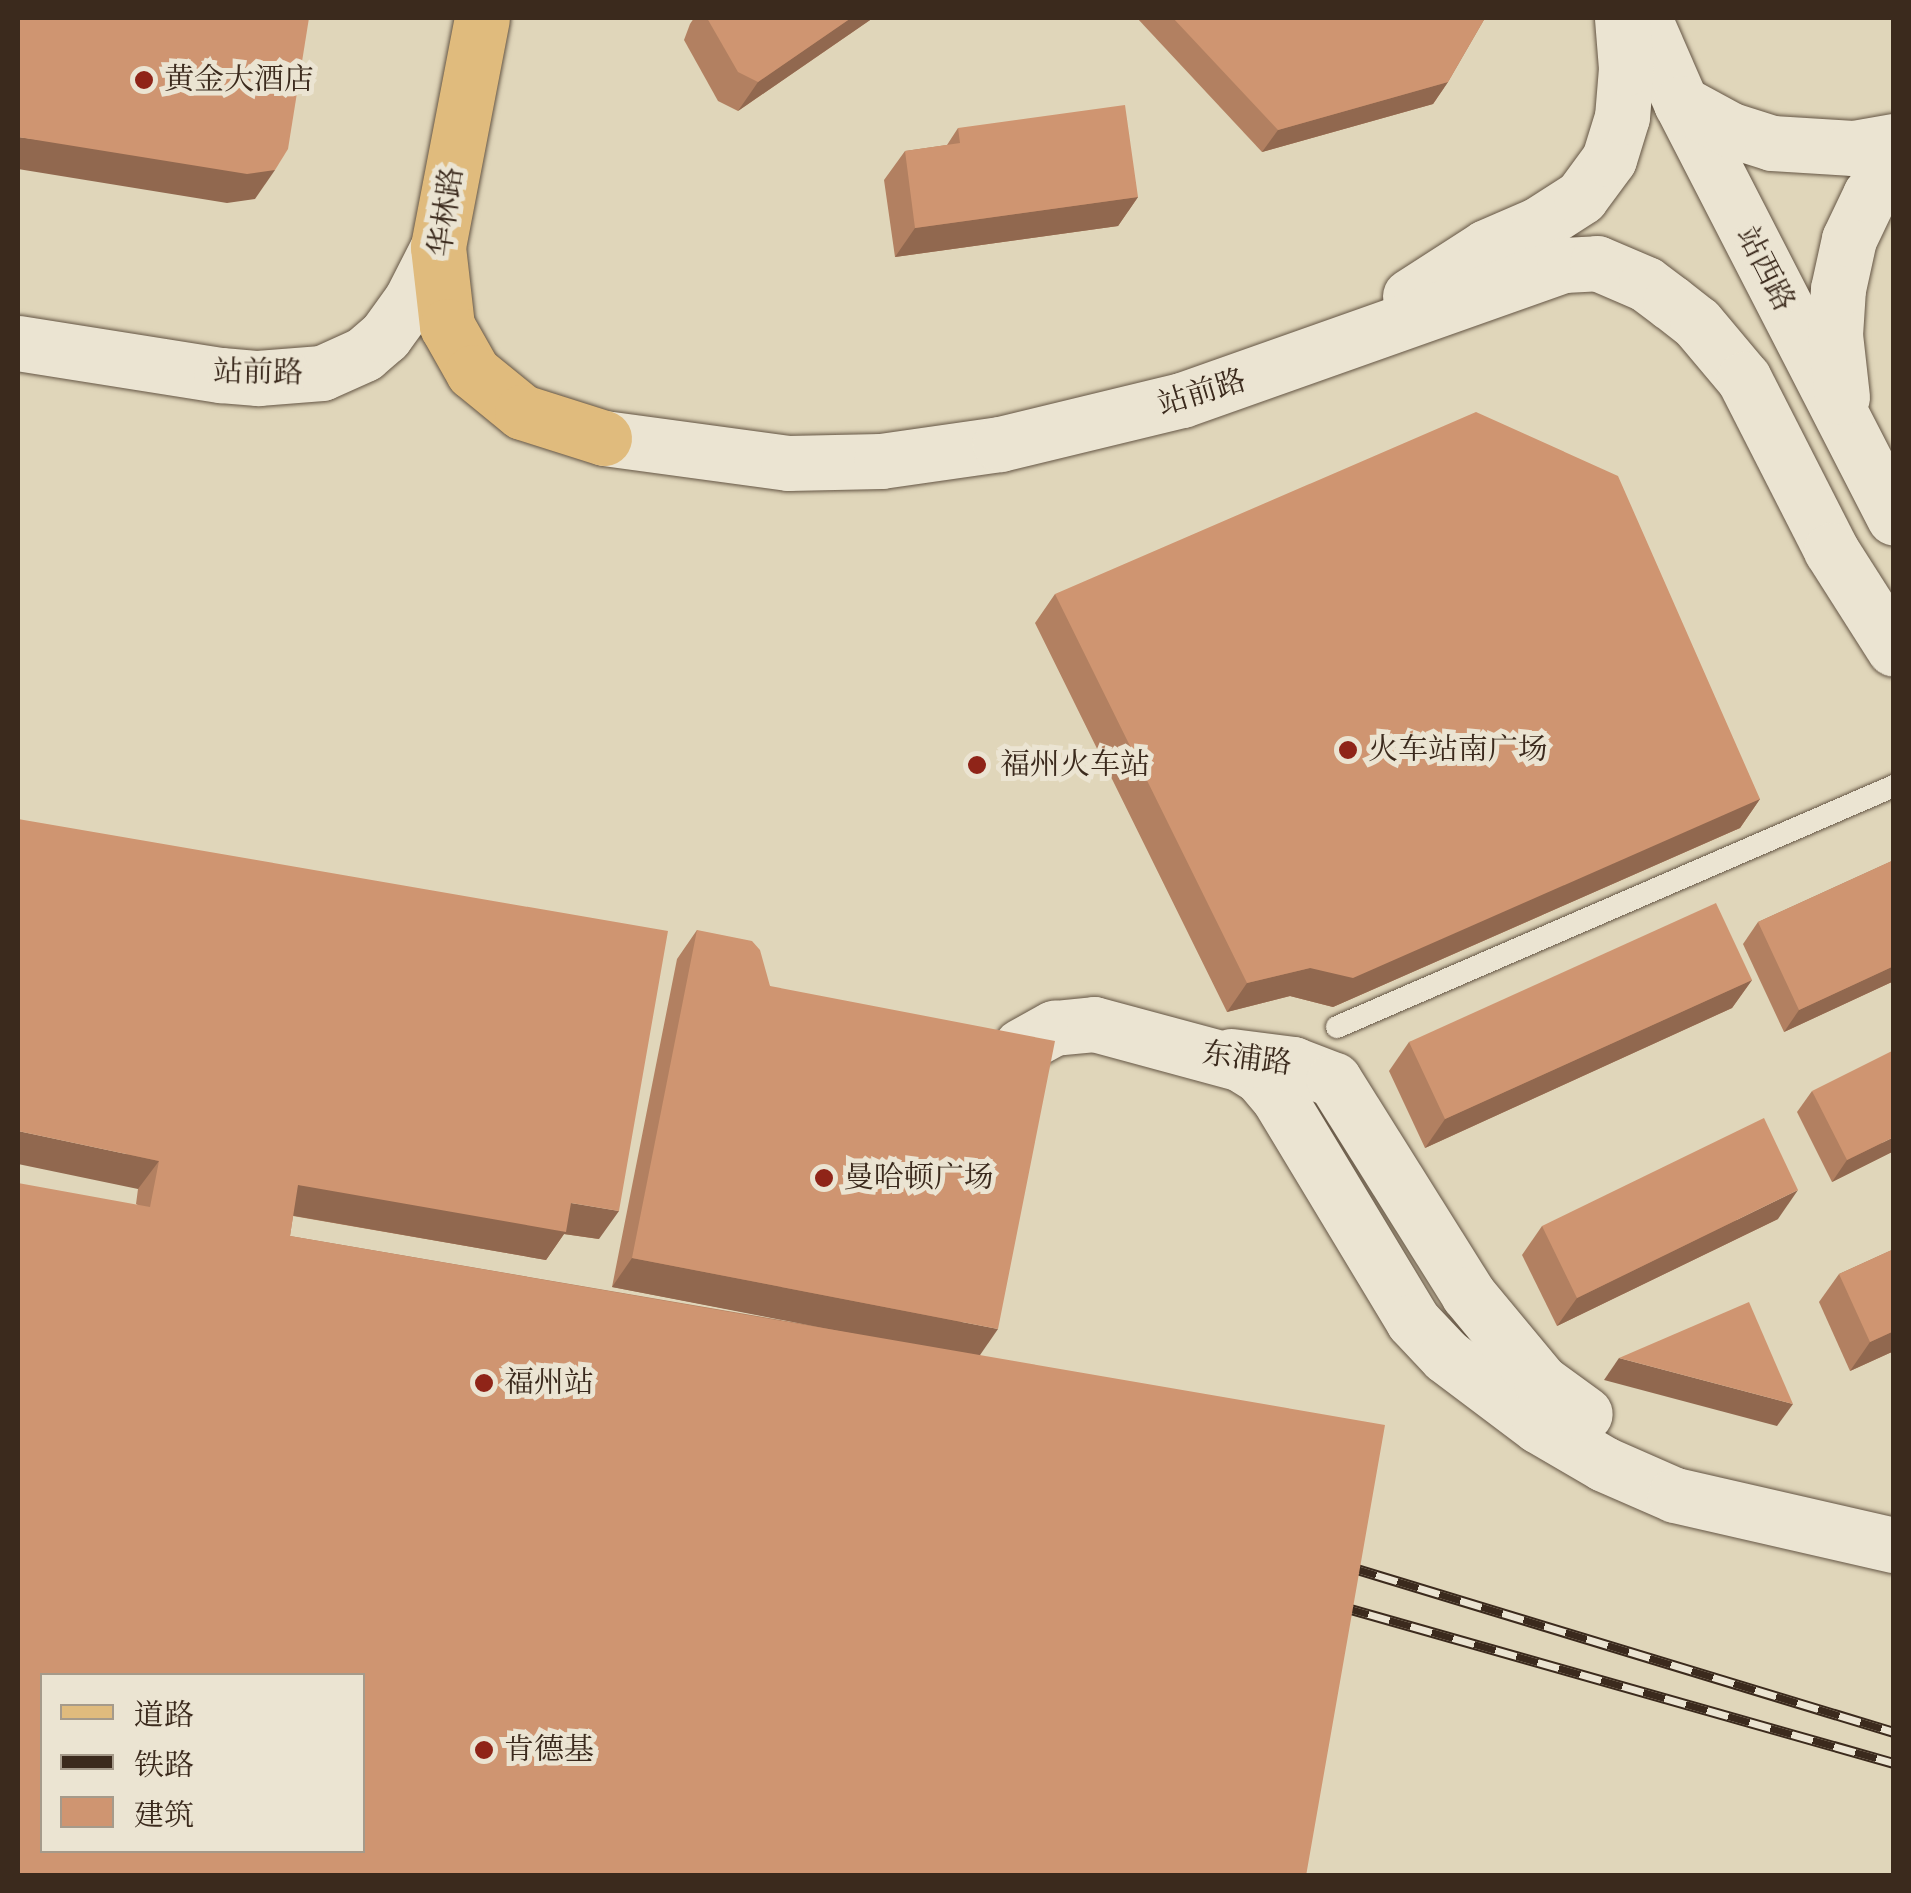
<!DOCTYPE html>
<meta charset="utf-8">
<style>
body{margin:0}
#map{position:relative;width:1911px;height:1893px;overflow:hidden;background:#e0d6ba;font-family:"Libre Bodoni","Noto Serif SC",serif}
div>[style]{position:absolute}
.roads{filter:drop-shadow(0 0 2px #645544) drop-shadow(0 0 2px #645544)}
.service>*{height:22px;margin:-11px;padding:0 11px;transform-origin:11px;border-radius:11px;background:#ebe4d2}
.tertiary>*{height:55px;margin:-27.5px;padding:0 27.5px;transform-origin:27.5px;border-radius:27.5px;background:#ebe4d2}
.secondary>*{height:55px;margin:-27.5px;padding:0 27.5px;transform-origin:27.5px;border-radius:27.5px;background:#ebe4d2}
.primary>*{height:55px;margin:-27.5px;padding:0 27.5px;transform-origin:27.5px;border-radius:27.5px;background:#e0bb7d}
.rail>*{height:11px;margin-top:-5.5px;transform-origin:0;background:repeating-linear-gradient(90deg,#ebe4d2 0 22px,#3b2a1d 0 44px);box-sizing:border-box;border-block:2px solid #3b2a1d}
.wall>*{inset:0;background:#b28061}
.shaded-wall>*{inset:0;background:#91684f}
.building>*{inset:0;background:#cf9571}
.dots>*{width:28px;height:28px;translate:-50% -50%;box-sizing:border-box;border:5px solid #ebe4d2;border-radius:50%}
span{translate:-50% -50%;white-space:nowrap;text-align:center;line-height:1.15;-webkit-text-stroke:10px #ebe4d2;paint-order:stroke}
.poi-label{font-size:30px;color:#3b2a1d}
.left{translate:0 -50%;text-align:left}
.street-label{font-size:30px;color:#3b2a1d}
.frame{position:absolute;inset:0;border:20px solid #3b2a1d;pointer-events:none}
.legend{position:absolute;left:40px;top:1673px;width:325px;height:180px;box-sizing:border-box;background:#ebe4d2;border:2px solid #a59a8a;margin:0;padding:12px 18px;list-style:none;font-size:30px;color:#3b2a1d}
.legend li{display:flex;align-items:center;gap:20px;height:50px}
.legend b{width:50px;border:2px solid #a59a8a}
</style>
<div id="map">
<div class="roads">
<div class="service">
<i style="left:1337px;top:1027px;width:607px;rotate:-23.4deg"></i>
</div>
<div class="tertiary">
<i style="left:18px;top:343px;width:206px;rotate:9deg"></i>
<i style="left:221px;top:375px;width:37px;rotate:5deg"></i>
<i style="left:258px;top:378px;width:64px;rotate:-4.5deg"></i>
<i style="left:322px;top:373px;width:46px;rotate:-24.3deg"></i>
<i style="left:364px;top:354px;width:28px;rotate:-41deg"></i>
<i style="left:385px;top:336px;width:44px;rotate:-54.2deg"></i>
<i style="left:411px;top:300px;width:59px;rotate:-63deg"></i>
<i style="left:1021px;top:1046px;width:38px;rotate:-29deg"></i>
<i style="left:1054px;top:1028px;width:40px;rotate:-5.7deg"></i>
<i style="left:1094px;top:1024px;width:150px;rotate:15.1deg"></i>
<i style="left:1239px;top:1063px;width:26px;rotate:32deg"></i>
<i style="left:1261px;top:1077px;width:26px;rotate:50deg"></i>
<i style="left:1278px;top:1097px;width:262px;rotate:58.9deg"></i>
<i style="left:1413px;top:1321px;width:48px;rotate:46.7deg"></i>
<i style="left:1446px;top:1356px;width:116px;rotate:37deg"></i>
<i style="left:1539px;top:1426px;width:75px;rotate:30.3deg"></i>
<i style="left:1604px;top:1464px;width:77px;rotate:23.6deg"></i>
<i style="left:1675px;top:1495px;width:225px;rotate:12.9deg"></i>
<i style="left:1231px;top:1056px;width:63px;rotate:7.4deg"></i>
<i style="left:1293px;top:1064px;width:44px;rotate:21.3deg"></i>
<i style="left:1334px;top:1080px;width:252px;rotate:57.9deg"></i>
<i style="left:1468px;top:1294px;width:114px;rotate:50.3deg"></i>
<i style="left:1541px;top:1382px;width:54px;rotate:36deg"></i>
</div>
<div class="secondary">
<i style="left:1644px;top:18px;width:93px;rotate:66.5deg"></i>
<i style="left:1681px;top:103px;width:466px;rotate:62.8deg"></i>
<i style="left:1681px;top:103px;width:57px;rotate:28.4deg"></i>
<i style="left:1731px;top:130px;width:43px;rotate:17.6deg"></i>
<i style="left:1772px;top:143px;width:81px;rotate:3.5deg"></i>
<i style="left:1853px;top:148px;width:42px;rotate:-9.7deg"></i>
<i style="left:1410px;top:296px;width:90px;rotate:-32.8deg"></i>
<i style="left:1486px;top:247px;width:58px;rotate:-23.5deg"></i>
<i style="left:1539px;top:224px;width:50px;rotate:-32.7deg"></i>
<i style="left:1581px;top:197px;width:47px;rotate:-53.6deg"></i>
<i style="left:1609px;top:159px;width:44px;rotate:-72.8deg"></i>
<i style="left:1622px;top:117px;width:49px;rotate:-85.3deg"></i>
<i style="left:1626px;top:68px;width:50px;rotate:-94.6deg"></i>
<i style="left:1842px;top:397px;width:62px;rotate:-96.4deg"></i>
<i style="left:1835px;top:335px;width:46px;rotate:-86.3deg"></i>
<i style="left:1838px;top:289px;width:51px;rotate:-77.6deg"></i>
<i style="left:1849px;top:239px;width:49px;rotate:-64.5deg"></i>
<i style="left:1870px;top:195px;width:36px;rotate:-48deg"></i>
<i style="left:604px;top:438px;width:186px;rotate:7.7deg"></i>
<i style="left:788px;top:463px;width:93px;rotate:-1.2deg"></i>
<i style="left:881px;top:461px;width:120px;rotate:-8.1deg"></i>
<i style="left:1000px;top:444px;width:187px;rotate:-13.6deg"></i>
<i style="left:1182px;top:400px;width:405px;rotate:-19.5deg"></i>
<i style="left:1564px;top:265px;width:33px;rotate:-3deg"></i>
<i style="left:1597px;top:263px;width:53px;rotate:23.2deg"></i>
<i style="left:1646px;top:284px;width:30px;rotate:37deg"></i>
<i style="left:1670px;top:302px;width:34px;rotate:38deg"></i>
<i style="left:1697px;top:323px;width:73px;rotate:50deg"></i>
<i style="left:1744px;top:379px;width:192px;rotate:63deg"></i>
<i style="left:1831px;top:550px;width:117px;rotate:57.5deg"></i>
</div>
<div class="primary">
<i style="left:482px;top:18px;width:233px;rotate:100.9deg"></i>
<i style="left:438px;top:247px;width:80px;rotate:83.5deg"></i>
<i style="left:447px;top:326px;width:53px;rotate:60.5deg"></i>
<i style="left:473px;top:372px;width:63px;rotate:39.2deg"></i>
<i style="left:522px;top:412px;width:86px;rotate:17.6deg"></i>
</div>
</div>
<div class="rail">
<i style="left:1334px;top:1562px;width:585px;rotate:16.89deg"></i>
<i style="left:1326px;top:1602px;width:590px;rotate:15.83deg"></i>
</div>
<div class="wall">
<i style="clip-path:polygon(694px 18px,873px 18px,738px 111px,718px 101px,684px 40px,690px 24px)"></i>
<i style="clip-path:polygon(1137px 18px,1485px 18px,1448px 82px,1433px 104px,1262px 152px)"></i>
<i style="clip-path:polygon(958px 128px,1138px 197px,1118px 226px,895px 257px,884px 180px,905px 151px,947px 145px)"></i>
<i style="clip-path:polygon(1055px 594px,1760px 799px,1740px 828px,1333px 1007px,1290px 996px,1227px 1012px,1035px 623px)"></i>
<i style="clip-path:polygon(18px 819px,599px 1239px,564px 1234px,546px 1260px,293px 1216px,290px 1236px,821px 1327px,612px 1287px,677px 959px,697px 930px,770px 986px,980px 1355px,1306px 1876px,136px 1204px,138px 1189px)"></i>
<i style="clip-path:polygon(1894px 860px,1894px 981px,1784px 1032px,1743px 944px,1758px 922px)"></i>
<i style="clip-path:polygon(1752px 980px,1732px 1008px,1425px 1148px,1389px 1071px,1409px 1042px)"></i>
<i style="clip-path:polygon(1812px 1091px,1894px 1151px,1832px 1182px,1797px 1112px)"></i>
<i style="clip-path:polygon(1778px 1219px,1557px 1326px,1522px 1255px,1542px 1226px)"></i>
<i style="clip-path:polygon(1894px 1249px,1894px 1351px,1850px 1371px,1819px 1302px,1839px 1274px)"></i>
</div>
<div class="shaded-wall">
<i style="clip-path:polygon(851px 18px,873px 18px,738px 111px,758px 82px)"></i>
<i style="clip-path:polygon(1448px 82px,1433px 104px,1262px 152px,1278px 130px)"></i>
<i style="clip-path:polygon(18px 137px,275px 170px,255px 199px,227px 203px,18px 169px)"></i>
<i style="clip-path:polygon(1138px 197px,1118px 226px,895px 257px,915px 228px)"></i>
<i style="clip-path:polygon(1760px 799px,1740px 828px,1333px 1007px,1290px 996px,1227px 1012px,1247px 983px,1310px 968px)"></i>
<i style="clip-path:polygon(1894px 966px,1894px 981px,1784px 1032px,1799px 1010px)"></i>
<i style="clip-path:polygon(1752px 980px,1732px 1008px,1425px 1148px,1445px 1119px)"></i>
<i style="clip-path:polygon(18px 1131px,159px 1161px,138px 1189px,18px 1164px)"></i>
<i style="clip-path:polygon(1894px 1137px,1894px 1151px,1832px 1182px,1847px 1160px)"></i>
<i style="clip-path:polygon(298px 1185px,571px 1203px,619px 1211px,599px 1239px,564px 1234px,546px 1260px,278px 1213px)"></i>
<i style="clip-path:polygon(1798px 1190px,1778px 1219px,1557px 1326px,1577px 1298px)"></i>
<i style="clip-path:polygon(632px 1258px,998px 1329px,978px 1358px,612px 1287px)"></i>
<i style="clip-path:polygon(1894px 1331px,1894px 1351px,1850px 1371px,1870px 1342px)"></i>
<i style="clip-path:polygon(1619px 1358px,1793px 1404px,1777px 1426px,1604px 1380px)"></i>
</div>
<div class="building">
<i style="clip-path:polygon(18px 18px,309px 18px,288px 149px,275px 170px,247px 174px,18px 137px)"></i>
<i style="clip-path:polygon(707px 18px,851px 18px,758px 82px,738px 72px)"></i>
<i style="clip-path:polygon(1173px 18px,1485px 18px,1448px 82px,1278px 130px)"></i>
<i style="clip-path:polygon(1125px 105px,1138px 197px,915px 228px,905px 151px,960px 143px,958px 128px)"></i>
<i style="clip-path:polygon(1476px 412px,1618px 476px,1760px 799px,1353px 978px,1310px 968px,1247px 983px,1055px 594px)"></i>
<i style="clip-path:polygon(evenodd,18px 819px,668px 931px,619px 1211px,571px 1203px,566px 1232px,298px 1185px,290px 1236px,1385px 1425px,1306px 1876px,18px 1876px,18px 1183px,150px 1207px,159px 1161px,18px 1131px,18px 819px,42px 1676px,362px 1676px,362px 1850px,42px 1850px,42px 1676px)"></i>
<i style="clip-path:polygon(1894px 860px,1894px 966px,1799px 1010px,1758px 922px)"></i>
<i style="clip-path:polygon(1716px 903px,1752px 980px,1445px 1119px,1409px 1042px)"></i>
<i style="clip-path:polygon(697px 930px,752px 941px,760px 950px,770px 986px,1055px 1041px,998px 1329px,632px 1258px)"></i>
<i style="clip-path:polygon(1894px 1050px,1894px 1137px,1847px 1160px,1812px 1091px)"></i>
<i style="clip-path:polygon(1764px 1118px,1798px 1190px,1577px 1298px,1542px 1226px)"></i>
<i style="clip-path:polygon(1894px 1249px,1894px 1331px,1870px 1342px,1839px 1274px)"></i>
<i style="clip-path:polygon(1749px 1302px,1793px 1404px,1619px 1358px)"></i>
</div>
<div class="dots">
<i style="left:144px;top:80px;background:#8f2418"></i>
<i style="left:1348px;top:750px;background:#8f2418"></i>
<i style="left:977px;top:765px;background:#8f2418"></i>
<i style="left:824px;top:1178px;background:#8f2418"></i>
<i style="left:484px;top:1383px;background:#8f2418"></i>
<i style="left:484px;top:1750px;background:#8f2418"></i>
</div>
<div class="poi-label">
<span class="left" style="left:164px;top:80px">黄金大酒店</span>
<span class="left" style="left:1368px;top:750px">火车站南广场</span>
<span class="left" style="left:1000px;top:765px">福州火车站</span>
<span class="left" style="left:844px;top:1178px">曼哈顿广场</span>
<span class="left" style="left:504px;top:1383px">福州站</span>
<span class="left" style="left:504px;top:1750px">肯德基</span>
</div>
<div class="street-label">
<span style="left:447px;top:212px;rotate:-82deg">华林路</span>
<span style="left:1765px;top:269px;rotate:63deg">站西路</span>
<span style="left:258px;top:373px;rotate:1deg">站前路</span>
<span style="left:1202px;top:393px;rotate:-17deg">站前路</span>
<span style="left:1247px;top:1059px;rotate:7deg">东浦路</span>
</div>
<div class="frame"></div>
<ul class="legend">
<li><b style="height:12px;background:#e0bb7d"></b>道路</li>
<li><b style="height:12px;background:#3b2a1d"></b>铁路</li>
<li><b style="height:28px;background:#cf9571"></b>建筑</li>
</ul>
</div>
